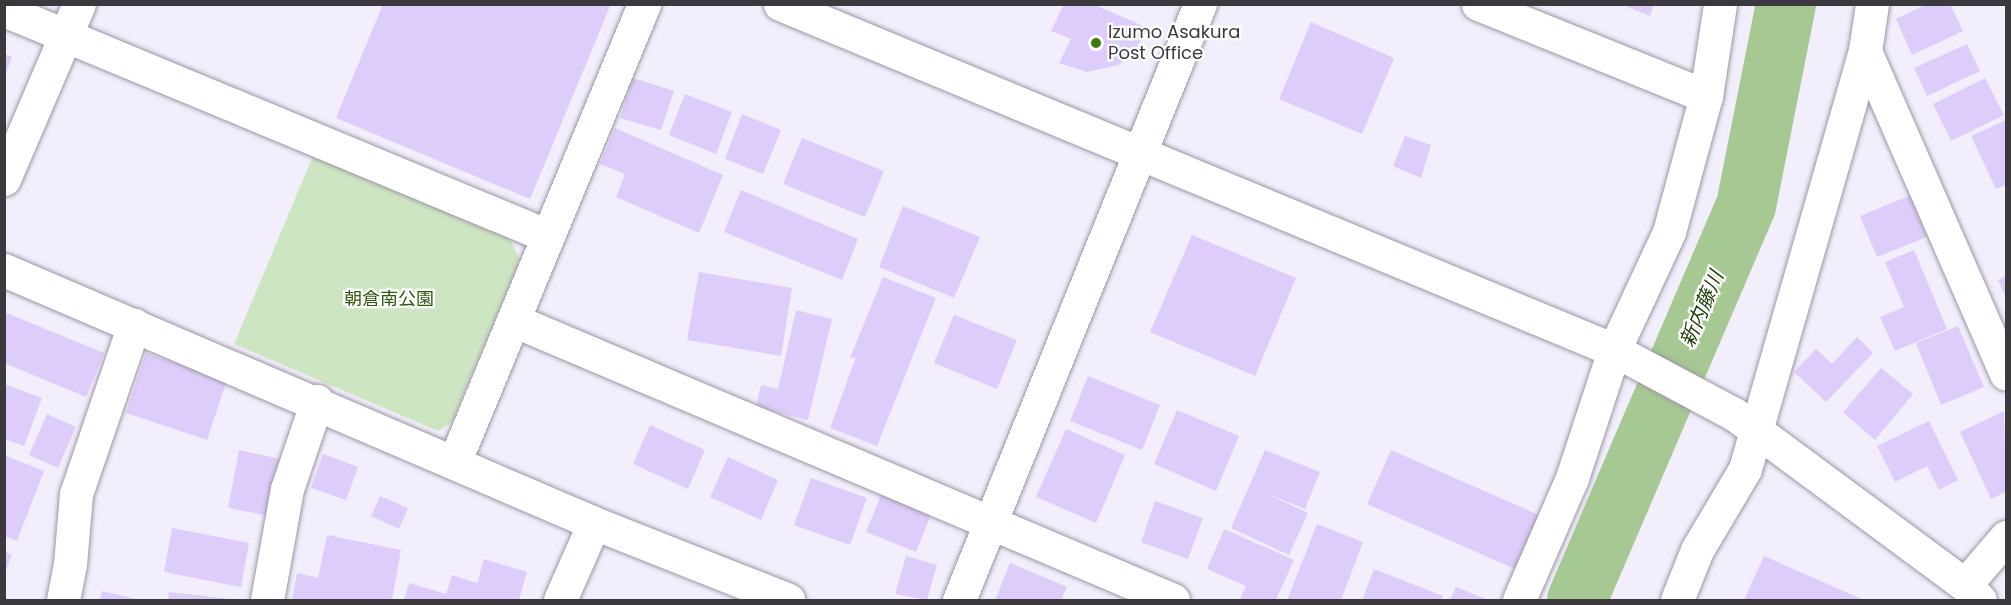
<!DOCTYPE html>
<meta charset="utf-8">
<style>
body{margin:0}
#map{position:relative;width:2011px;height:605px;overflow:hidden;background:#f3eefc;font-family:Poppins,"Noto Sans JP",sans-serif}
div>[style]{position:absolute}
.green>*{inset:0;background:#cee5c2}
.river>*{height:60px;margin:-30px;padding:0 30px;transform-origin:30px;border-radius:30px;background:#a6c893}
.building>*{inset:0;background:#decdfb}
.roads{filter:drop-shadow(0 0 2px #9c97a4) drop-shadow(0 0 2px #9c97a4)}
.street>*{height:33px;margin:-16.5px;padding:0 16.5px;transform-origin:16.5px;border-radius:16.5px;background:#fff}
.secondary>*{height:33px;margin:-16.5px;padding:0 16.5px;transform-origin:16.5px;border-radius:16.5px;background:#fff}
.dots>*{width:16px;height:16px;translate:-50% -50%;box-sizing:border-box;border:3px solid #fff;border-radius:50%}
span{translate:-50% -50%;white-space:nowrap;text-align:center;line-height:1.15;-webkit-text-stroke:4.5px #fff;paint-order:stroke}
.poi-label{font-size:18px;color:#3b393e}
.left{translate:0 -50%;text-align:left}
.park-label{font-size:18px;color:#30580d}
.water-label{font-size:20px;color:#1a3900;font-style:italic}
.frame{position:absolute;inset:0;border:6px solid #3b393e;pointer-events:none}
</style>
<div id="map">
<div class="green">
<i style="clip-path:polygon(313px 156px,510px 239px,520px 260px,452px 422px,438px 431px,234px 344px)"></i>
</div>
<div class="river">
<i style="left:1577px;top:600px;width:429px;rotate:-66.8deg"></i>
<i style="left:1746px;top:206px;width:206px;rotate:-78.8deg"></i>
</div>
<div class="building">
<i style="clip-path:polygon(383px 4px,611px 4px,530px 199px,336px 118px)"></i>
<i style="clip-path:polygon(1064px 4px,1093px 4px,1148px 28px,1132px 56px,1118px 65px,1087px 72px,1059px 63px,1071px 39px,1051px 31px)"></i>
<i style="clip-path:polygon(1620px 4px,1654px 4px,1650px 16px)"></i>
<i style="clip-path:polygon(1927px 4px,1950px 4px,1963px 31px,1912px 55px,1896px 19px)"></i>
<i style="clip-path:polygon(1311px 22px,1394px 58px,1362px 134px,1279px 99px)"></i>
<i style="clip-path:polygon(1967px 44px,1980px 71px,1927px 96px,1914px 68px)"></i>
<i style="clip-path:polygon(4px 54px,12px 57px,5px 76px,4px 76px)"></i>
<i style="clip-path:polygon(633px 78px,674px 91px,661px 130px,620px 118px)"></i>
<i style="clip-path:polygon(1985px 78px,2004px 115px,1951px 141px,1933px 104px)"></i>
<i style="clip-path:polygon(685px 94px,732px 112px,716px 154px,669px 135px)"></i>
<i style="clip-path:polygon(742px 114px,781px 130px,763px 174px,725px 159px)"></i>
<i style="clip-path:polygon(2006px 120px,2006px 185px,1996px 189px,1971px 136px)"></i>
<i style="clip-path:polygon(615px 128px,723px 175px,699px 233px,616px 197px,625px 174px,600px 164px)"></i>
<i style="clip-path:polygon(1405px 136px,1431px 145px,1421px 178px,1393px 166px)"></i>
<i style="clip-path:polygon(802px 138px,884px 171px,865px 217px,783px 184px)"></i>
<i style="clip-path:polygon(741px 190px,858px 239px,842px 280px,724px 232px)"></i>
<i style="clip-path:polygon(1911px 195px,1927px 237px,1877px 257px,1860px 216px)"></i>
<i style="clip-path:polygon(903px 206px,980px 237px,954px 298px,879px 267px)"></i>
<i style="clip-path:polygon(1192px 235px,1296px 278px,1255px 376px,1150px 332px)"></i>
<i style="clip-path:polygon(1914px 250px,1947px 329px,1895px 351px,1880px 317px,1904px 307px,1885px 262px)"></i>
<i style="clip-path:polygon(699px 272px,792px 288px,781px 356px,687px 340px)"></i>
<i style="clip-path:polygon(2006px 276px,2006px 298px,1998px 280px)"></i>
<i style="clip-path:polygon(883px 277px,936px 298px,877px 446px,830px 428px,856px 357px,850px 358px)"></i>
<i style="clip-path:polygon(796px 310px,832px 319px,808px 420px,756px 407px,761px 385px,778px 389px)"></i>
<i style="clip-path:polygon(4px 312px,104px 353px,86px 397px,4px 363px)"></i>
<i style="clip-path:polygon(954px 315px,1017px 340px,997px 389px,934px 363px)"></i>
<i style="clip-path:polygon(1958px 326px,1984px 387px,1941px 405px,1916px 343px)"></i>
<i style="clip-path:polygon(1857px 337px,1873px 353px,1826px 402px,1794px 372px,1816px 349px,1832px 364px)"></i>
<i style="clip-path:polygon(146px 353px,227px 380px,207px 440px,126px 413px)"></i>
<i style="clip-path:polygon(1881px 368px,1913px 394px,1875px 440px,1843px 412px)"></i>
<i style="clip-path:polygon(1088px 376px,1160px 405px,1142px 450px,1070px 421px)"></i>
<i style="clip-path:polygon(4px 384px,42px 398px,24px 446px,4px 439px)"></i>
<i style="clip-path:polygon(1177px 410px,1239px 436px,1216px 491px,1154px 464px)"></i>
<i style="clip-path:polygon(2004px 411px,2006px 492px,1991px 499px,1960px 432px)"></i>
<i style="clip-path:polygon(47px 414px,76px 427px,58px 468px,29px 455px)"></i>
<i style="clip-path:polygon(1929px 421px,1958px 480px,1939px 490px,1927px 466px,1895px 482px,1877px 446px)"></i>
<i style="clip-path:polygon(650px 425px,705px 450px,688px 489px,633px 464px)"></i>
<i style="clip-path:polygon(1066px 429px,1125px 455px,1096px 523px,1036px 497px)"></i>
<i style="clip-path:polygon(239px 450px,281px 459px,270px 516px,228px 508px)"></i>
<i style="clip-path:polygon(1265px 450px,1320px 472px,1305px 509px,1263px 492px,1308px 513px,1289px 555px,1231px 528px)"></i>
<i style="clip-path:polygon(1391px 450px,1548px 519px,1524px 573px,1367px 504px)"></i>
<i style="clip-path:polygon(323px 454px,358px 467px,346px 500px,311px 488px)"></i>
<i style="clip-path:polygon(4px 455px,44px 471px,17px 541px,4px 536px)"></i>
<i style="clip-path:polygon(728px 457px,778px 480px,761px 520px,710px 497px)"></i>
<i style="clip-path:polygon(811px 478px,867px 498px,850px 545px,794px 525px)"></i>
<i style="clip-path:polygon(882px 492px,932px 512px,916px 552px,866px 532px)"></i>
<i style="clip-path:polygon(380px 496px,408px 508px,399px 529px,371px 516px)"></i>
<i style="clip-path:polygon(1155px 501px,1203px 518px,1188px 559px,1141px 542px)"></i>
<i style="clip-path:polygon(1317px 524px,1363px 542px,1341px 600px,1287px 600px)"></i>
<i style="clip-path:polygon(172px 528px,249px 543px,241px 587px,164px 572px)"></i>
<i style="clip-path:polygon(1224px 529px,1294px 560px,1276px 600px,1240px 599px,1246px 586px,1207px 569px)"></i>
<i style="clip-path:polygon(327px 535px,401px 550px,392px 600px,292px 600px,297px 573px,318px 578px)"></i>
<i style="clip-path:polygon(4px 551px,12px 555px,5px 572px,4px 572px)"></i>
<i style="clip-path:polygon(906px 556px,937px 565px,927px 600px,895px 594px)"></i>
<i style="clip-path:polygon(1764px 556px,1864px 600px,1744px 600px)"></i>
<i style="clip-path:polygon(484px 559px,527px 572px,519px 600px,404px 600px,409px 583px,446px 594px,452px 575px,477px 583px)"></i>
<i style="clip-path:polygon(1010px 563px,1067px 587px,1061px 600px,995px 600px)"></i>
<i style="clip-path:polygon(1374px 569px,1443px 596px,1441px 600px,1362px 600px)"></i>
<i style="clip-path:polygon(1456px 587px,1488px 600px,1450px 600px)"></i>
<i style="clip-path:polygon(102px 591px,141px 600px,100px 600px)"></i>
<i style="clip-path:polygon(169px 592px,230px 599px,230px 600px,168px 600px)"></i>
</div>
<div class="roads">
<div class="street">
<i style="left:1478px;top:4px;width:246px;rotate:22deg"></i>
<i style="left:4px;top:10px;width:589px;rotate:22.56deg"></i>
<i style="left:1865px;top:51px;width:352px;rotate:66.4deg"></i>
<i style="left:4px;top:179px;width:190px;rotate:-66.8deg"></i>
<i style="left:4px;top:270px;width:642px;rotate:23.21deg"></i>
<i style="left:594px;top:523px;width:209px;rotate:21.6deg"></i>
<i style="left:513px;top:320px;width:717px;rotate:22.99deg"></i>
<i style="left:454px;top:463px;width:497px;rotate:-67.5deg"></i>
<i style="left:1965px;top:585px;width:63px;rotate:-49.5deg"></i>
<i style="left:63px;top:600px;width:37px;rotate:-79deg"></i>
<i style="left:70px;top:564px;width:70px;rotate:-85.1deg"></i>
<i style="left:76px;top:494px;width:179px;rotate:-71.1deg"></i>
<i style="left:267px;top:600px;width:113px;rotate:-79.8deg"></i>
<i style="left:287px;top:489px;width:93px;rotate:-71.2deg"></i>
<i style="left:560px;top:600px;width:84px;rotate:-66.2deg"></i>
<i style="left:1519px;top:600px;width:133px;rotate:-66.5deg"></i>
<i style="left:1572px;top:478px;width:135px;rotate:-71.8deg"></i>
<i style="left:1614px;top:350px;width:130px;rotate:-65deg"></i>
<i style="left:1669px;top:232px;width:141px;rotate:-74.8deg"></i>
<i style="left:1706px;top:96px;width:93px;rotate:-81.3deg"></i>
<i style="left:1677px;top:600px;width:54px;rotate:-68.2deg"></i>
<i style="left:1697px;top:550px;width:94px;rotate:-59.3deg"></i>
<i style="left:1745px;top:469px;width:435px;rotate:-74deg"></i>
<i style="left:1865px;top:51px;width:48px;rotate:-81.5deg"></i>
</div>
<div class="secondary">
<i style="left:780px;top:4px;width:903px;rotate:22.53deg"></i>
<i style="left:1614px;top:350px;width:136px;rotate:28.1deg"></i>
<i style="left:1734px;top:414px;width:287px;rotate:36.5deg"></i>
<i style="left:1965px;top:585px;width:21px;rotate:45deg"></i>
<i style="left:959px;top:600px;width:643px;rotate:-67.98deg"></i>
</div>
</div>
<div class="dots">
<i style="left:1096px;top:43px;background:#40780a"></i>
</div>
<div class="poi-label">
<span class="left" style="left:1108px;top:43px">Izumo Asakura<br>Post Office</span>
</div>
<div class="park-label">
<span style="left:389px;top:299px">朝倉南公園</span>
</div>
<div class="water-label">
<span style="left:1702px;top:309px;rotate:-67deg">新内藤川</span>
</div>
<div class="frame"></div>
</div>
